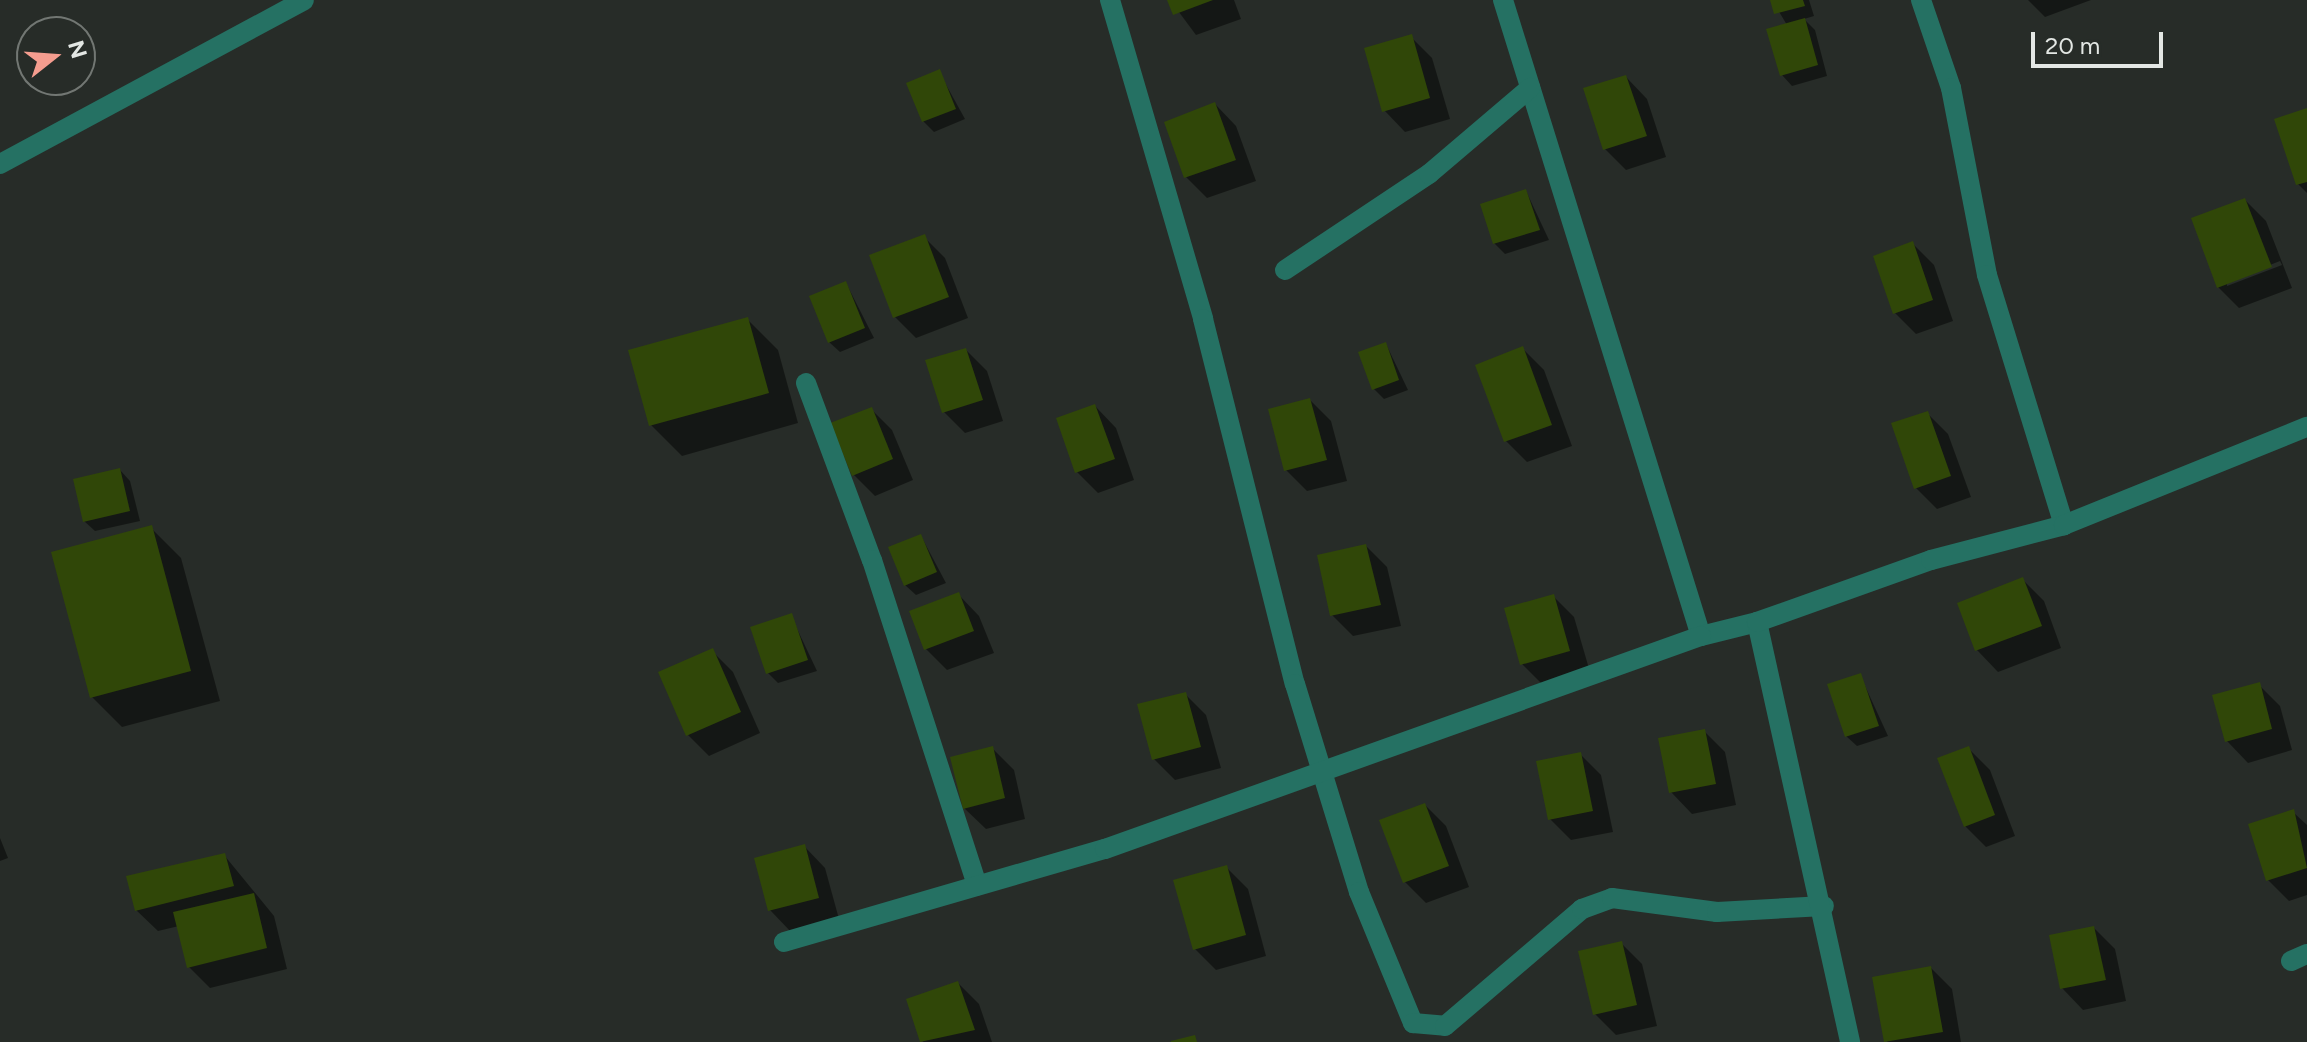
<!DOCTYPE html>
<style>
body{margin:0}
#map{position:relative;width:2307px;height:1042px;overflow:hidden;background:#272c28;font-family:Figtree,sans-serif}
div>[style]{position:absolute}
.shadow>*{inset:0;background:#0007}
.building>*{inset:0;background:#304708}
.street>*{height:20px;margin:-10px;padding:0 10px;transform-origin:10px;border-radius:10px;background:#257163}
span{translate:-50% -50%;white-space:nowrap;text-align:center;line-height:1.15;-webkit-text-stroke:8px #272c28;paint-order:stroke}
.north{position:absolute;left:16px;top:16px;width:80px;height:80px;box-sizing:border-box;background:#272c28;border:2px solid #727773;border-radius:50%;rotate:73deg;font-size:22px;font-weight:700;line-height:32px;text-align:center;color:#e3e7e4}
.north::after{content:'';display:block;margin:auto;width:28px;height:36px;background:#f59d8f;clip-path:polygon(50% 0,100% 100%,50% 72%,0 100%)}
.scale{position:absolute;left:2031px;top:32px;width:132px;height:36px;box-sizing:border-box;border:4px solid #e3e7e4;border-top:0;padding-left:10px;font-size:24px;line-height:28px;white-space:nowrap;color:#e3e7e4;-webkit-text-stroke:6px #272c28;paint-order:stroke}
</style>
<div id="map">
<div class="shadow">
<i style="clip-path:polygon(1170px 0,1234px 0,1241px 19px,1196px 35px)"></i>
<i style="clip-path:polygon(1772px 0,1809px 0,1814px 16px,1804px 19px,1815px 30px,1827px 76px,1792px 86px,1782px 75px,1787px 25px)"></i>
<i style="clip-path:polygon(2028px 0,2091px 0,2045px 17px)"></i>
<i style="clip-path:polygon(1411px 37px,1432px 58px,1450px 119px,1405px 132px,1384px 110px)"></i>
<i style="clip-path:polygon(939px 72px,965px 119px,934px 132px,923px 121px)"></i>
<i style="clip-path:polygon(1626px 77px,1647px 99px,1666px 157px,1626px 170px,1605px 149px)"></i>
<i style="clip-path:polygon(1215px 104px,1236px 126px,1256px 181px,1207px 198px,1186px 177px)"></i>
<i style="clip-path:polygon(2307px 110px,2307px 193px,2298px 184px)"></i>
<i style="clip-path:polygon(1526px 191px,1549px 240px,1505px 254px,1494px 243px)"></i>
<i style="clip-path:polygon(evenodd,2245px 200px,2266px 221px,2292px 288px,2239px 308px,2218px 287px,2245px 200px,2280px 261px,2282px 265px,2227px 286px,2227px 282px,2280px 261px)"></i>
<i style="clip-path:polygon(924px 237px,945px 258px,968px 318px,916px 338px,895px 317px,872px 256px)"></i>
<i style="clip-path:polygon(1913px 244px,1934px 265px,1953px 321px,1916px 334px,1895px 313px)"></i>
<i style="clip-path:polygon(846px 283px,874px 338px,840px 352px,829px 342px)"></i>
<i style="clip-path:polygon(748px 320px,778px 350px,798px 423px,682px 456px,651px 425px)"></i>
<i style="clip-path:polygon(1386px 344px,1408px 390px,1384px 399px,1374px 389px)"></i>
<i style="clip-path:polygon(1523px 349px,1544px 370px,1572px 446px,1527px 462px,1506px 441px)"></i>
<i style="clip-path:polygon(966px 350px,987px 371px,1003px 421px,965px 433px,944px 412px)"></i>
<i style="clip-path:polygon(1310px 400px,1331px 421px,1347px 481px,1307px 491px,1286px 470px)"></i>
<i style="clip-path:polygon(1095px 406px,1116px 428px,1134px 480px,1098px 493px,1077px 472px)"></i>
<i style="clip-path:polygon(871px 409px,892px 430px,913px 480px,875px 496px,854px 475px)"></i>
<i style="clip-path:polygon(1927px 413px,1948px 434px,1971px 497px,1937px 509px,1916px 488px)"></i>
<i style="clip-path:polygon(120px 470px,130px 481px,140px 521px,95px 531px,84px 521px)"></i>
<i style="clip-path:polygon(151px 528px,181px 558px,220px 701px,122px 727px,92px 697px)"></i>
<i style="clip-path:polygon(921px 536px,946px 583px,916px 595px,905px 585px)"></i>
<i style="clip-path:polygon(1366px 546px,1387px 567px,1401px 626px,1353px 636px,1332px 615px)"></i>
<i style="clip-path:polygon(2023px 580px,2044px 601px,2061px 648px,1998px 672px,1977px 650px,1959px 604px)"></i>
<i style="clip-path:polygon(958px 594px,979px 616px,994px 653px,947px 670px,926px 649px)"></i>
<i style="clip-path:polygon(1553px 596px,1574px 617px,1590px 672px,1543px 685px,1522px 664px)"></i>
<i style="clip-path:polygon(791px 616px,817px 671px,778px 683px,768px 673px)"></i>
<i style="clip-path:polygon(712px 651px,733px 672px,760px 733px,709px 756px,688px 735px)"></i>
<i style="clip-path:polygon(1860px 675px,1888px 736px,1857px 746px,1846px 736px)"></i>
<i style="clip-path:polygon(2259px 685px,2280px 706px,2292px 750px,2248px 763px,2227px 741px,2215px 696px)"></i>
<i style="clip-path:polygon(1185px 694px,1206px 715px,1221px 768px,1175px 780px,1154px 759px)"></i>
<i style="clip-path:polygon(1704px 731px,1725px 752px,1736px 805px,1692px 814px,1671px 792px)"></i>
<i style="clip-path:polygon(992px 748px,1014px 770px,1025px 819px,986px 829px,964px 808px)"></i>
<i style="clip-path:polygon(1969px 749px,1990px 770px,2015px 836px,1986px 847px,1965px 826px)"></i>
<i style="clip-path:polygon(1580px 754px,1601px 775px,1613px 832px,1571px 840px,1550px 819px)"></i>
<i style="clip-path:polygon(1425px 805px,1446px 826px,1469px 887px,1426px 903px,1405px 882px)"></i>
<i style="clip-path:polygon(2293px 812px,2307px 825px,2307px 895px,2289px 901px,2268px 880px)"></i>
<i style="clip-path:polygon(0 838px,8px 858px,0 861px)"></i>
<i style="clip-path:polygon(804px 846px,825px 868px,839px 919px,791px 932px,770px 910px)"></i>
<i style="clip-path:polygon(224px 855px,274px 916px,287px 969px,210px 988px,189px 967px,179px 926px,158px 931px,136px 910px)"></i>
<i style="clip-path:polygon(1227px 868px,1248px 889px,1266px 956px,1216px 970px,1195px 949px)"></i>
<i style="clip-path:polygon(2094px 928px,2115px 949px,2126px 1001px,2083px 1010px,2062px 988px)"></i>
<i style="clip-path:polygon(1621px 943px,1642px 964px,1657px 1026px,1616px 1035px,1595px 1014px)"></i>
<i style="clip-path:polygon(1931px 968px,1952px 989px,1961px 1042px,1887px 1042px)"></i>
<i style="clip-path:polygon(958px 983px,979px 1004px,992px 1042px,923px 1042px,908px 1000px)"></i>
</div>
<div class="building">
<i style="clip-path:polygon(1167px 0,1213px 0,1173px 15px)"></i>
<i style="clip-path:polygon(1770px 0,1803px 0,1805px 6px,1774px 14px)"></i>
<i style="clip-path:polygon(1805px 18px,1818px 65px,1780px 76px,1766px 29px)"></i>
<i style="clip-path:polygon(1412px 34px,1430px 98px,1382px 112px,1364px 48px)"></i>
<i style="clip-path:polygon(940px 69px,956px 109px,922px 122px,906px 83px)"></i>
<i style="clip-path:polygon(1626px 75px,1647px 136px,1603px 150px,1583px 88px)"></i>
<i style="clip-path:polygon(1215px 102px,1236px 160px,1184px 178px,1164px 122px)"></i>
<i style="clip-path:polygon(2307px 108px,2307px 182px,2296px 185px,2274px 119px)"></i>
<i style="clip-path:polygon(1526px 189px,1540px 230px,1493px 244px,1480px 204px)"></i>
<i style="clip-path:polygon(2245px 198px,2272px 267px,2217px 288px,2191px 218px)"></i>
<i style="clip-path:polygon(925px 234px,949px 297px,893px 318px,869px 255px)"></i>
<i style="clip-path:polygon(1913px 241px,1933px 300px,1893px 314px,1873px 256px)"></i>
<i style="clip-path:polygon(846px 281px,865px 328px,828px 343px,809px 296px)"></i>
<i style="clip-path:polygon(748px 317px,769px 393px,649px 426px,628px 350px)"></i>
<i style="clip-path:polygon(1386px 342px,1399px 380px,1372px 390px,1358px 352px)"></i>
<i style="clip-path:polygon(1523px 346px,1552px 425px,1504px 442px,1475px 365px)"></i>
<i style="clip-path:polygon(966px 348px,983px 400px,942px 413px,925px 360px)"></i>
<i style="clip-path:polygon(1310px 398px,1327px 460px,1284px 471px,1268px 409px)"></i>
<i style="clip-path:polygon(1095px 404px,1115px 459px,1075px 473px,1056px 418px)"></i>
<i style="clip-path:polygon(872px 407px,893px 459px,852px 476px,830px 423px)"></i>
<i style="clip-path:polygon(1928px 411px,1951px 476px,1914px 489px,1891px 423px)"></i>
<i style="clip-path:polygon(120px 468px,130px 511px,83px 522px,73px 479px)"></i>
<i style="clip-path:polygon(152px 525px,191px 671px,90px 698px,51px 552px)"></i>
<i style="clip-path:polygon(921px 534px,937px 572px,904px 586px,888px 547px)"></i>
<i style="clip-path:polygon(1366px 544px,1381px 605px,1330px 616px,1317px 555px)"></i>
<i style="clip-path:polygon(2023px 577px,2042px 626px,1975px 651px,1957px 603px)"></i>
<i style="clip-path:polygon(959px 592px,974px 631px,924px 650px,909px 611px)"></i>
<i style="clip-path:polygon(1554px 594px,1570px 651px,1520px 665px,1504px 608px)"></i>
<i style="clip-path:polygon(792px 613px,808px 660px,766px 674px,750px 627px)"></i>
<i style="clip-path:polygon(713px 648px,741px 712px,686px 736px,658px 672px)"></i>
<i style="clip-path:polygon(1861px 673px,1879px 726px,1845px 737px,1827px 684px)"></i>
<i style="clip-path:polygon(2260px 682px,2272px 729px,2225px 742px,2212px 695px)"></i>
<i style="clip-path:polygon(1186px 692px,1201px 747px,1152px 760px,1137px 704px)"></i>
<i style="clip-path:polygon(1705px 729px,1716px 784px,1669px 793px,1658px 738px)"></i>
<i style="clip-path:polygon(993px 746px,1005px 798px,963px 809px,950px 757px)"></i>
<i style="clip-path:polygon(1969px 746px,1995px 815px,1964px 827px,1937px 758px)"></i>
<i style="clip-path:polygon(1581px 752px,1593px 811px,1548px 820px,1536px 761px)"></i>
<i style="clip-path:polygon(1425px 803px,1449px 866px,1403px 883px,1379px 820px)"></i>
<i style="clip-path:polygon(2294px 809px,2307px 868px,2266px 881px,2248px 824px)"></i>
<i style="clip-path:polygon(805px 844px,819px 898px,768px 911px,754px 858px)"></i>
<i style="clip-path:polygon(225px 853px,234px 886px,135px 911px,126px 876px)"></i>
<i style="clip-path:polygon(1227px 865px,1246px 935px,1193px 950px,1173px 880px)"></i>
<i style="clip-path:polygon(254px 893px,267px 948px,187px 968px,173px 912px)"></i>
<i style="clip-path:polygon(2094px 926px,2106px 980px,2060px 989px,2049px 935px)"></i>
<i style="clip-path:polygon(1622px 941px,1637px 1005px,1593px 1015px,1578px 951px)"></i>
<i style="clip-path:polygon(1931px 966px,1943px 1032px,1884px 1042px,1872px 977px)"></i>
<i style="clip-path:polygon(958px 981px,975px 1030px,920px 1042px,906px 999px)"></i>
<i style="clip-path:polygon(1195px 1035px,1197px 1042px,1171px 1042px,1171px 1041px)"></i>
</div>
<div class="street">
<i style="left:1110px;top:0;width:332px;rotate:73.7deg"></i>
<i style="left:1203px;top:319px;width:376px;rotate:75.9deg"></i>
<i style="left:1295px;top:684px;width:218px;rotate:72.9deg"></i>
<i style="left:1359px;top:892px;width:142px;rotate:67.6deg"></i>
<i style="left:1413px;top:1023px;width:32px;rotate:5deg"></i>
<i style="left:1445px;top:1026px;width:180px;rotate:-40.5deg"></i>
<i style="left:1582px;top:909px;width:32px;rotate:-20deg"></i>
<i style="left:1612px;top:898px;width:106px;rotate:7.6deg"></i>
<i style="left:1717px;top:912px;width:107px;rotate:-3.2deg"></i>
<i style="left:1503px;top:0;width:666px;rotate:72.71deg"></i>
<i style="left:1701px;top:636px;width:58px;rotate:-14deg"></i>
<i style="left:1757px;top:622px;width:430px;rotate:77.5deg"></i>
<i style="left:1921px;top:0;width:93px;rotate:71.2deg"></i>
<i style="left:1951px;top:88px;width:190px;rotate:79.1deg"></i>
<i style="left:1987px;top:275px;width:262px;rotate:72.9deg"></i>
<i style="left:0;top:164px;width:345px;rotate:-28.3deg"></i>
<i style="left:1285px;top:270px;width:173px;rotate:-33.7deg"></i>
<i style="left:1429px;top:174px;width:133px;rotate:-40.4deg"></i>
<i style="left:806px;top:383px;width:189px;rotate:69.6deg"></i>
<i style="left:872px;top:560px;width:342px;rotate:72.1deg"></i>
<i style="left:1757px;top:622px;width:185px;rotate:-19.6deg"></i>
<i style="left:1931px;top:560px;width:138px;rotate:-14.7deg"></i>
<i style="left:2064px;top:525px;width:262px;rotate:-22deg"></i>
<i style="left:784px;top:942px;width:334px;rotate:-16.2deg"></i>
<i style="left:1105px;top:849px;width:633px;rotate:-19.67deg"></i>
<i style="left:2291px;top:961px;width:17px;rotate:-24deg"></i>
</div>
<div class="north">N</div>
<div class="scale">20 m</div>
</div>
